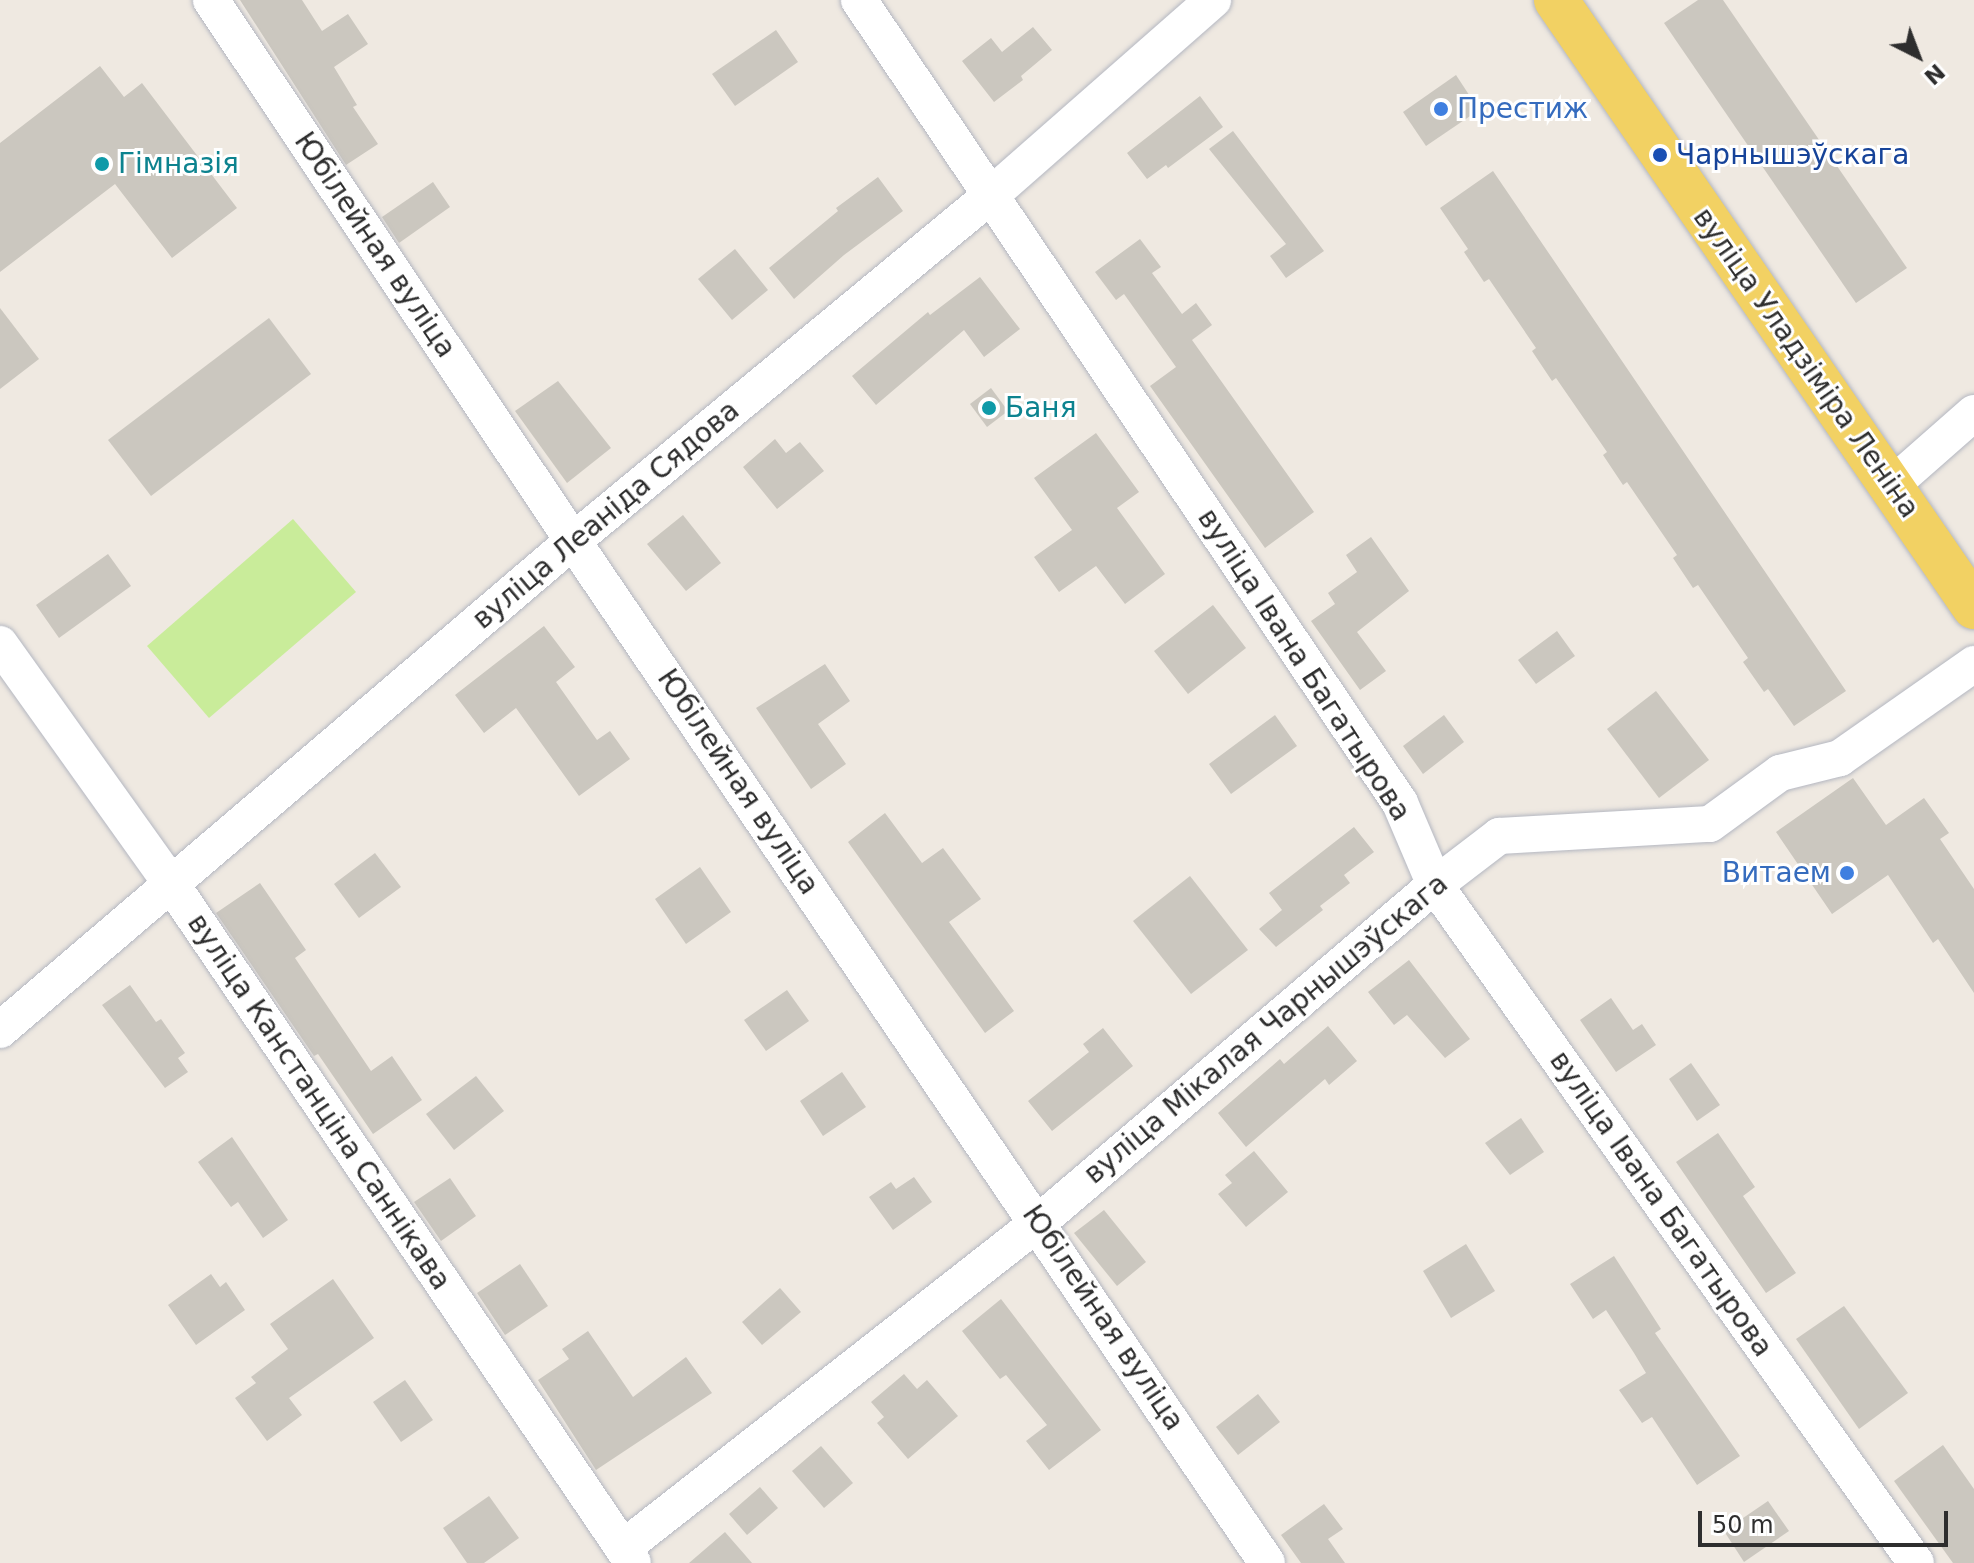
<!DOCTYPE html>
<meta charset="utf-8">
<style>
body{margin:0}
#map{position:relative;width:1974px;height:1563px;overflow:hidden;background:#efe9e1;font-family:"DejaVu Sans",sans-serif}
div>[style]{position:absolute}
.pitch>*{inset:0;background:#c9ec9a}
.building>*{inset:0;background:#cbc7bf}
.roads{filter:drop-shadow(0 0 2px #b4b7c1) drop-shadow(0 0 2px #b4b7c1)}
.minor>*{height:36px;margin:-18px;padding:0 18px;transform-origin:18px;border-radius:18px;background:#fff}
.major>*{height:44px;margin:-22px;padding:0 22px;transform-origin:22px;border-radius:22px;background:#f2d163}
.dots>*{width:22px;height:22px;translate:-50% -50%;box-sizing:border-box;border:4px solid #fff;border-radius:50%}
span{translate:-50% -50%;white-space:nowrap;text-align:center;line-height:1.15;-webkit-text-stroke:6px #fff;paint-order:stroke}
.shop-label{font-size:28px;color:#366cbe}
.left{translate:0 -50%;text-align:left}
.right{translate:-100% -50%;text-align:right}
.transit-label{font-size:28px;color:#164399}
.culture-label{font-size:28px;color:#0d838f}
.street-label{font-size:28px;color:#2e2e2e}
.north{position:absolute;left:1878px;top:16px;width:80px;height:80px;-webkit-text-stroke:6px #fff;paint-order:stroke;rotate:138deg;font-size:22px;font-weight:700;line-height:32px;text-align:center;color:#2e2e2e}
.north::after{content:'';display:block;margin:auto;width:28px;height:36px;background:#2e2e2e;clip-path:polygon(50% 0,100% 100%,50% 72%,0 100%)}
.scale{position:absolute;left:1698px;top:1511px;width:250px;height:36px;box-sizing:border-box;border:4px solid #2e2e2e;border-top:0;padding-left:10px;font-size:24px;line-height:28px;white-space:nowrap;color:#2e2e2e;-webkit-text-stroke:6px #fff;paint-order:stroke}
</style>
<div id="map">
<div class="pitch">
<i style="clip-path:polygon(293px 519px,356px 592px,209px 718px,147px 646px)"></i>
</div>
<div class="building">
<i style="clip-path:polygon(240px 0,302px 0,322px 31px,348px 14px,368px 44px,334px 67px,357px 105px,353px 107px,378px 144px,346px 165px)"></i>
<i style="clip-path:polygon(1698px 0,1723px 0,1907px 268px,1856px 303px,1664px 23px)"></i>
<i style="clip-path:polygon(1033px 27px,1052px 50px,1021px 76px,1023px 80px,994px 102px,962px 61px,991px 38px,1002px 52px)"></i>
<i style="clip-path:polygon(776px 30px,798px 62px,735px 106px,712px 74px)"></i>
<i style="clip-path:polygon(100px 66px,124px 97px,142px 83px,237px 208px,172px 258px,115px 184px,0 272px,0 143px)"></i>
<i style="clip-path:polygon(1456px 75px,1479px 110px,1426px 146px,1403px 112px)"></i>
<i style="clip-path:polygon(1200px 96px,1223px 127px,1168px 168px,1166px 165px,1147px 179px,1127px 153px)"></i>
<i style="clip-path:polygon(1233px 131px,1324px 251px,1286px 278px,1270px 256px,1286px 244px,1209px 149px)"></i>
<i style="clip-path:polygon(1493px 171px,1846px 691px,1794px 726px,1768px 689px,1764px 692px,1743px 662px,1748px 658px,1698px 585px,1693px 588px,1673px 558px,1677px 555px,1627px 482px,1623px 485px,1603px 455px,1607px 452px,1556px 378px,1552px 381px,1532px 351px,1536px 348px,1489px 279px,1484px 282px,1464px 252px,1468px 249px,1440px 208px)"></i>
<i style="clip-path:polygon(878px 177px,903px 211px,844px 255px,794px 299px,769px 268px,838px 211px,836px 208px)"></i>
<i style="clip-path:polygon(433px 182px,450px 207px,399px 243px,382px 217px)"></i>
<i style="clip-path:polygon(1140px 239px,1161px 267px,1152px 273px,1182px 314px,1196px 303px,1212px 325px,1192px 340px,1314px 512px,1265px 548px,1150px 386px,1176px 367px,1124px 294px,1116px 300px,1095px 272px)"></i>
<i style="clip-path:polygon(735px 249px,768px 290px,732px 320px,698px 279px)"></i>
<i style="clip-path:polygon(980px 277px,1020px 329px,984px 357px,964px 330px,876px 405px,852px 376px,928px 312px,930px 315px)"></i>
<i style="clip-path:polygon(0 308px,39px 359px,0 389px)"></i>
<i style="clip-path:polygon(269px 318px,311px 374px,151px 496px,108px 440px)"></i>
<i style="clip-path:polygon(558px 381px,611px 448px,567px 483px,515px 411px)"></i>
<i style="clip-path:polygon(991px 388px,1008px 411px,987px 427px,970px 404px)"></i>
<i style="clip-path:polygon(1096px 433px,1139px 492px,1117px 508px,1165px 574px,1125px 604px,1096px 566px,1059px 592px,1034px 557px,1072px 530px,1034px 478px)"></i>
<i style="clip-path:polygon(775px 439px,786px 453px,800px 442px,824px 471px,777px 509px,743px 467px)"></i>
<i style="clip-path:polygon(683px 515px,721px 563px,686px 591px,647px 544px)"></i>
<i style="clip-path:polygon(1371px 537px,1409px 591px,1357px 632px,1386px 671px,1360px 690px,1311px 621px,1335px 604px,1328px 593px,1357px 572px,1346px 555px)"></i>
<i style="clip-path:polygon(108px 554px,131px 586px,59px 638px,36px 605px)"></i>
<i style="clip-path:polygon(1213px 605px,1246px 648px,1188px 694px,1154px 651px)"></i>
<i style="clip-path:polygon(544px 626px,575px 667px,556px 682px,597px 740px,610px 731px,630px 759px,579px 796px,516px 708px,484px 733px,455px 695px)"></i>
<i style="clip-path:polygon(1557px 631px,1575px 656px,1536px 684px,1518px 660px)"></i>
<i style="clip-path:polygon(825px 664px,850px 701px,818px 724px,846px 764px,811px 789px,756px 708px)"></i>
<i style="clip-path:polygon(1656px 691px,1709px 760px,1659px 798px,1607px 729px)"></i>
<i style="clip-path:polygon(1275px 715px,1297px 746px,1231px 794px,1209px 764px)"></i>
<i style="clip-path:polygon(1444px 715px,1464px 742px,1423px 774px,1403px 746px)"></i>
<i style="clip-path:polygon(1853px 778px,1886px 825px,1924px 798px,1949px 833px,1940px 839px,1974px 889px,1974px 993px,1938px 939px,1933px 943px,1888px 875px,1832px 914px,1776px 832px)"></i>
<i style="clip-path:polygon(885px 813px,922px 863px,943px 848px,981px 899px,949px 922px,1014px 1011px,985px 1033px,848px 842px)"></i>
<i style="clip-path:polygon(1354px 827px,1374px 852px,1344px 875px,1350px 883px,1320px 906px,1323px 910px,1276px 947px,1259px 929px,1282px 910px,1269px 893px)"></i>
<i style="clip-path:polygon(375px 853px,401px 887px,359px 918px,334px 884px)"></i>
<i style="clip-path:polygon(700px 867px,731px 912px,686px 944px,655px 899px)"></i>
<i style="clip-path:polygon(1190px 876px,1248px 950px,1191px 994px,1133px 921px)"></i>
<i style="clip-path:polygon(260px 883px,306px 950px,295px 958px,371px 1071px,392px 1056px,422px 1100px,373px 1134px,318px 1054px,314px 1056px,216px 913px)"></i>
<i style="clip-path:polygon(1409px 960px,1470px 1039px,1445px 1058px,1407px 1015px,1394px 1025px,1368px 992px)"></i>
<i style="clip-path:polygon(130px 985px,156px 1022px,161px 1019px,185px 1053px,178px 1058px,188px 1072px,165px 1088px,102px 1005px)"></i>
<i style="clip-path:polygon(787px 990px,809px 1021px,766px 1051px,744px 1020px)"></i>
<i style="clip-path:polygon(1611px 998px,1633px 1030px,1642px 1024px,1656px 1045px,1616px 1072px,1580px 1020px)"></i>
<i style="clip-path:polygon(1328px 1026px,1357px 1061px,1329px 1085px,1325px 1079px,1246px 1147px,1218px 1113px,1280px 1059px,1284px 1064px)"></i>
<i style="clip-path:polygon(1103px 1028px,1133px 1066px,1052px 1131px,1028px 1101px,1089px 1052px,1083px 1044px)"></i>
<i style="clip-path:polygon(1691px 1063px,1720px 1105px,1697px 1121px,1669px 1079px)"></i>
<i style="clip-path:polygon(842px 1072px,866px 1107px,823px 1136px,800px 1101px)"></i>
<i style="clip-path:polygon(476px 1076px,504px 1111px,454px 1150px,426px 1114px)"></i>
<i style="clip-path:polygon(1521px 1118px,1544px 1152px,1510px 1175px,1485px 1143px)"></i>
<i style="clip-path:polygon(1718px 1133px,1755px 1187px,1743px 1196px,1796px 1273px,1766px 1293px,1676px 1162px)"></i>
<i style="clip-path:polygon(232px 1137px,288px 1220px,263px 1238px,238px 1202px,231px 1207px,198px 1162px)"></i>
<i style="clip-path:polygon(1254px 1151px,1288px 1192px,1246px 1227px,1218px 1194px,1232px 1183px,1225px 1175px)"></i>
<i style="clip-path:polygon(914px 1177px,932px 1202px,893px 1230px,869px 1197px,891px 1182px,896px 1189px)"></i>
<i style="clip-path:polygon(450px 1178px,476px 1216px,441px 1241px,414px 1202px)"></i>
<i style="clip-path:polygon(1104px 1210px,1146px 1262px,1117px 1286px,1074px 1233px)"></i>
<i style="clip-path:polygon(1466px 1244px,1495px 1291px,1451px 1318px,1423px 1271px)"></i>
<i style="clip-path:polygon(1614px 1256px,1661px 1329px,1655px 1333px,1740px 1456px,1697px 1485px,1652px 1417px,1642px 1423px,1619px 1390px,1646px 1373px,1634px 1353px,1606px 1310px,1593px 1319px,1570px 1284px)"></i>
<i style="clip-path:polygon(520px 1264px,548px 1306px,505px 1335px,477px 1293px)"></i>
<i style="clip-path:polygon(211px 1274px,220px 1287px,226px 1282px,245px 1310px,196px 1345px,168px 1305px)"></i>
<i style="clip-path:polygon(333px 1279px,374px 1338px,289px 1398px,302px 1415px,267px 1441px,235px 1398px,256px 1383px,251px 1377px,288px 1349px,270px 1324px)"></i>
<i style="clip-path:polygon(780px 1288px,801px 1312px,762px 1345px,742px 1322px)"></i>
<i style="clip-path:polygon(1001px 1299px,1101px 1430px,1049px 1470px,1026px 1441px,1047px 1425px,1006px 1375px,1000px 1379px,962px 1331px)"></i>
<i style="clip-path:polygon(1844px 1306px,1908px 1393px,1859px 1429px,1796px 1339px)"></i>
<i style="clip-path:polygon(588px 1331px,633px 1397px,686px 1357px,712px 1393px,596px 1470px,538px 1380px,569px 1359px,562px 1349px)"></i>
<i style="clip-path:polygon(904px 1374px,917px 1389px,927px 1380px,958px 1416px,908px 1459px,877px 1423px,884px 1417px,871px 1402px)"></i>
<i style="clip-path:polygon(405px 1380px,433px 1420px,401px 1442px,373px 1402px)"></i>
<i style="clip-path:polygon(1258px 1394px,1280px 1422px,1238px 1455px,1216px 1427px)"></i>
<i style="clip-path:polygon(1943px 1445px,1974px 1489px,1974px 1563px,1953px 1563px,1894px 1481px)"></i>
<i style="clip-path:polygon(821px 1446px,853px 1483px,824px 1508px,792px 1471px)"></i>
<i style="clip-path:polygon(760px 1487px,778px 1508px,747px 1535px,729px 1514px)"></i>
<i style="clip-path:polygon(489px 1496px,519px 1538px,484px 1563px,467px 1563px,443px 1528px)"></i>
<i style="clip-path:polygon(1768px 1501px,1789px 1531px,1744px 1562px,1724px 1531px)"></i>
<i style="clip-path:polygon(1324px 1504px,1343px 1529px,1328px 1539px,1345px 1563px,1301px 1563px,1281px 1535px)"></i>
<i style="clip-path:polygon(725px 1532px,752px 1563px,689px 1563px)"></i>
</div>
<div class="roads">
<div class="minor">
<i style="left:211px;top:0;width:651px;rotate:56.21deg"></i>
<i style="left:573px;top:541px;width:1235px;rotate:55.82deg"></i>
<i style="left:859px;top:0;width:968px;rotate:56.03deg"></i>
<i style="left:1400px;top:803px;width:89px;rotate:66.9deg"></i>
<i style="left:1435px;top:885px;width:831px;rotate:54.65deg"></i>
<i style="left:1892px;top:485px;width:109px;rotate:-41.3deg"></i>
<i style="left:0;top:644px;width:292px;rotate:54.5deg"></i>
<i style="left:170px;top:882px;width:823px;rotate:55.79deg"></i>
<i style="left:0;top:1030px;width:753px;rotate:-40.48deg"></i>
<i style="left:573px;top:541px;width:541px;rotate:-39.6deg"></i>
<i style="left:990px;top:196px;width:297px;rotate:-41.3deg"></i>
<i style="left:623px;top:1548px;width:529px;rotate:-38.08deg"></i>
<i style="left:1039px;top:1222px;width:520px;rotate:-40.4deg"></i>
<i style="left:1435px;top:885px;width:81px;rotate:-37.4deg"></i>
<i style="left:1499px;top:836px;width:211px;rotate:-3.3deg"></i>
<i style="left:1710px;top:824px;width:87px;rotate:-36.1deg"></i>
<i style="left:1780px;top:773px;width:62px;rotate:-14deg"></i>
<i style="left:1840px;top:758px;width:164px;rotate:-35deg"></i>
</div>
<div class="major">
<i style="left:1556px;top:0;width:737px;rotate:55.45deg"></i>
</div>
</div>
<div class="dots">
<i style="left:1441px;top:109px;background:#3f7fe0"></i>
<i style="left:1660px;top:155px;background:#1a4fb4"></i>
<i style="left:102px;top:164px;background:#0f9aa8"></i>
<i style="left:989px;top:408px;background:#0f9aa8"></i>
<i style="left:1847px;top:873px;background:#3f7fe0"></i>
</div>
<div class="shop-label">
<span class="left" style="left:1457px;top:109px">Престиж</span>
<span class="right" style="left:1831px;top:873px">Витаем</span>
</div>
<div class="transit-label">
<span class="left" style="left:1676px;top:155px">Чарнышэўскага</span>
</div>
<div class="culture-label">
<span class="left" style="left:118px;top:164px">Гімназія</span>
<span class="left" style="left:1005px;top:408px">Баня</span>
</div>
<div class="street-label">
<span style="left:375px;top:245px;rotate:56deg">Юбілейная вуліца</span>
<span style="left:1806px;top:363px;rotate:55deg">вуліца Уладзіміра Леніна</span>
<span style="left:606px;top:515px;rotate:-40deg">вуліца Леаніда Сядова</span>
<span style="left:1304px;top:665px;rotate:57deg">вуліца Івана Багатырова</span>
<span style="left:738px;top:782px;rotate:56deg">Юбілейная вуліца</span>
<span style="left:1266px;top:1029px;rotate:-40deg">вуліца Мікалая Чарнышэўскага</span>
<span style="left:319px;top:1102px;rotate:56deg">вуліца Канстанціна Саннікава</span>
<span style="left:1661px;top:1204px;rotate:55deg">вуліца Івана Багатырова</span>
<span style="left:1103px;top:1318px;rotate:56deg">Юбілейная вуліца</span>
</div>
<div class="north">N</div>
<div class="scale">50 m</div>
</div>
